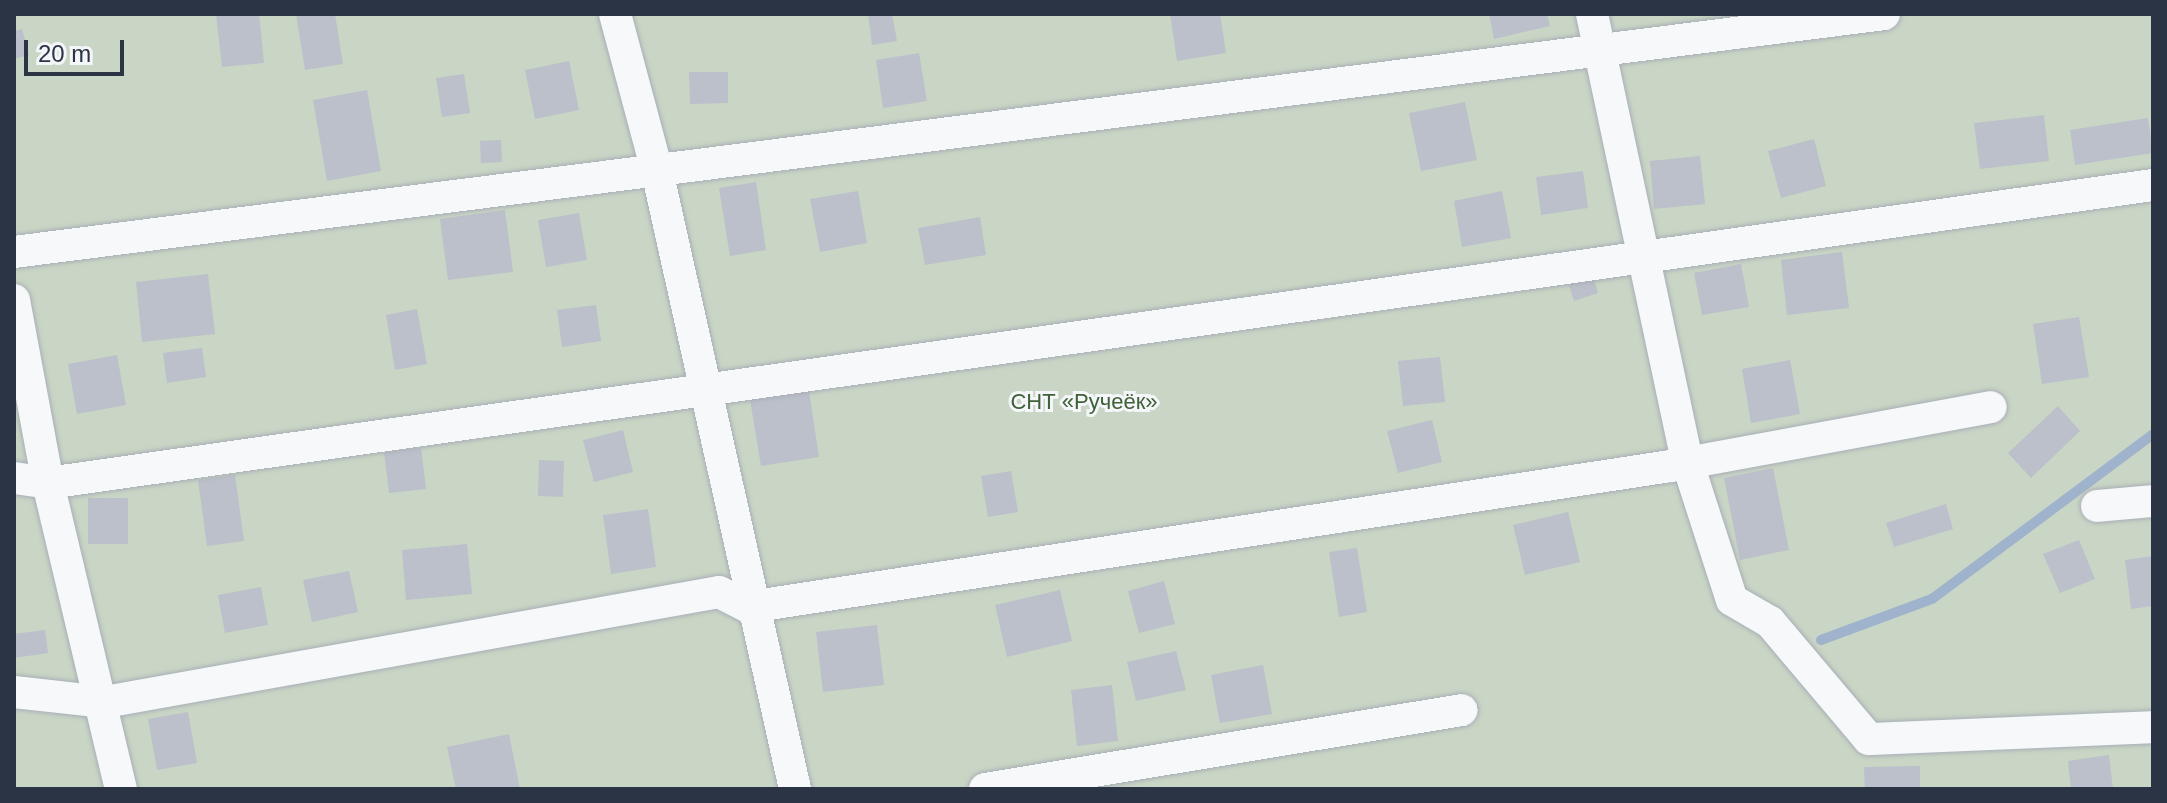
<!DOCTYPE html>
<meta charset="utf-8">
<style>
body{margin:0}
#map{position:relative;width:2167px;height:803px;overflow:hidden;background:#e4e7ec;font-family:Helvetica,sans-serif}
div>[style]{position:absolute}
.green>*{inset:0;background:#c9d6c5}
.stream>*{height:10px;margin:-5px;padding:0 5px;transform-origin:5px;border-radius:5px;background:#9fb4cc}
.building>*{inset:0;background:#bbc0ca}
.roads{filter:drop-shadow(0 0 2px #a9aeb7) drop-shadow(0 0 2px #a9aeb7)}
.minor>*{height:32px;margin:-16px;padding:0 16px;transform-origin:16px;border-radius:16px;background:#f7f8fa}
span{translate:-50% -50%;white-space:nowrap;text-align:center;line-height:1.15;-webkit-text-stroke:6px #f4f6f9;paint-order:stroke}
.park-label{font-size:22px;color:#3f6138}
.frame{position:absolute;inset:0;border:16px solid #2b3445;pointer-events:none}
.scale{position:absolute;left:24px;top:40px;width:100px;height:36px;box-sizing:border-box;border:4px solid #2b3445;border-top:0;padding-left:10px;font-size:24px;line-height:28px;white-space:nowrap;color:#2b3445;-webkit-text-stroke:6px #f4f6f9;paint-order:stroke}
</style>
<div id="map">
<div class="green">
<i style="clip-path:polygon(14px 14px,2153px 14px,2153px 789px,14px 789px)"></i>
</div>
<div class="stream">
<i style="left:1821px;top:640px;width:118px;rotate:-20.3deg"></i>
<i style="left:1932px;top:599px;width:276px;rotate:-36.7deg"></i>
</div>
<div class="building">
<i style="clip-path:polygon(216px 14px,259px 14px,264px 63px,222px 67px)"></i>
<i style="clip-path:polygon(296px 14px,335px 14px,343px 64px,305px 70px)"></i>
<i style="clip-path:polygon(868px 14px,892px 14px,897px 41px,872px 45px)"></i>
<i style="clip-path:polygon(1170px 14px,1220px 14px,1226px 53px,1177px 61px)"></i>
<i style="clip-path:polygon(1489px 14px,1547px 14px,1550px 26px,1494px 39px)"></i>
<i style="clip-path:polygon(22px 29px,29px 55px,14px 59px,14px 31px)"></i>
<i style="clip-path:polygon(919px 53px,927px 101px,883px 108px,876px 60px)"></i>
<i style="clip-path:polygon(569px 61px,579px 110px,535px 119px,525px 70px)"></i>
<i style="clip-path:polygon(689px 72px,728px 72px,728px 103px,690px 104px)"></i>
<i style="clip-path:polygon(464px 74px,470px 113px,442px 117px,436px 78px)"></i>
<i style="clip-path:polygon(367px 90px,381px 171px,327px 181px,313px 100px)"></i>
<i style="clip-path:polygon(1465px 102px,1477px 160px,1421px 171px,1409px 113px)"></i>
<i style="clip-path:polygon(2044px 115px,2049px 161px,1980px 169px,1974px 123px)"></i>
<i style="clip-path:polygon(2148px 118px,2153px 153px,2075px 165px,2070px 130px)"></i>
<i style="clip-path:polygon(1814px 139px,1826px 186px,1781px 198px,1768px 151px)"></i>
<i style="clip-path:polygon(501px 140px,502px 162px,481px 163px,480px 141px)"></i>
<i style="clip-path:polygon(1700px 156px,1705px 204px,1654px 209px,1650px 161px)"></i>
<i style="clip-path:polygon(1583px 171px,1588px 208px,1541px 215px,1536px 177px)"></i>
<i style="clip-path:polygon(756px 182px,766px 250px,730px 256px,719px 188px)"></i>
<i style="clip-path:polygon(858px 191px,867px 243px,820px 252px,810px 199px)"></i>
<i style="clip-path:polygon(1502px 191px,1511px 238px,1462px 247px,1454px 201px)"></i>
<i style="clip-path:polygon(505px 210px,513px 272px,448px 280px,440px 219px)"></i>
<i style="clip-path:polygon(579px 213px,587px 260px,546px 267px,538px 220px)"></i>
<i style="clip-path:polygon(980px 217px,986px 255px,925px 265px,918px 228px)"></i>
<i style="clip-path:polygon(1842px 252px,1849px 308px,1787px 315px,1781px 260px)"></i>
<i style="clip-path:polygon(1741px 264px,1749px 307px,1702px 315px,1694px 273px)"></i>
<i style="clip-path:polygon(208px 274px,215px 334px,142px 342px,136px 282px)"></i>
<i style="clip-path:polygon(1593px 276px,1598px 293px,1574px 301px,1568px 283px)"></i>
<i style="clip-path:polygon(596px 305px,601px 341px,562px 347px,557px 310px)"></i>
<i style="clip-path:polygon(417px 309px,427px 364px,395px 370px,386px 315px)"></i>
<i style="clip-path:polygon(2079px 317px,2089px 377px,2042px 384px,2033px 324px)"></i>
<i style="clip-path:polygon(202px 348px,206px 377px,167px 383px,163px 353px)"></i>
<i style="clip-path:polygon(117px 355px,126px 405px,77px 414px,68px 364px)"></i>
<i style="clip-path:polygon(1440px 357px,1445px 402px,1403px 406px,1398px 361px)"></i>
<i style="clip-path:polygon(1790px 360px,1800px 414px,1751px 423px,1742px 369px)"></i>
<i style="clip-path:polygon(809px 391px,819px 457px,761px 466px,750px 400px)"></i>
<i style="clip-path:polygon(2058px 406px,2080px 431px,2031px 478px,2008px 453px)"></i>
<i style="clip-path:polygon(1432px 420px,1442px 462px,1398px 473px,1387px 431px)"></i>
<i style="clip-path:polygon(623px 430px,633px 472px,594px 482px,583px 440px)"></i>
<i style="clip-path:polygon(421px 448px,426px 489px,389px 493px,384px 452px)"></i>
<i style="clip-path:polygon(539px 460px,564px 461px,563px 497px,538px 496px)"></i>
<i style="clip-path:polygon(1773px 468px,1789px 550px,1740px 560px,1724px 478px)"></i>
<i style="clip-path:polygon(1011px 471px,1018px 512px,988px 517px,981px 476px)"></i>
<i style="clip-path:polygon(235px 475px,244px 541px,207px 546px,198px 480px)"></i>
<i style="clip-path:polygon(88px 498px,128px 498px,128px 544px,88px 544px)"></i>
<i style="clip-path:polygon(1946px 504px,1953px 529px,1894px 547px,1886px 523px)"></i>
<i style="clip-path:polygon(648px 509px,656px 567px,611px 574px,603px 515px)"></i>
<i style="clip-path:polygon(1568px 512px,1580px 562px,1525px 575px,1513px 525px)"></i>
<i style="clip-path:polygon(2079px 540px,2095px 579px,2060px 593px,2043px 554px)"></i>
<i style="clip-path:polygon(467px 544px,472px 594px,406px 600px,402px 550px)"></i>
<i style="clip-path:polygon(1357px 548px,1367px 612px,1339px 617px,1329px 552px)"></i>
<i style="clip-path:polygon(2153px 556px,2153px 606px,2131px 609px,2125px 560px)"></i>
<i style="clip-path:polygon(349px 571px,358px 612px,312px 622px,303px 580px)"></i>
<i style="clip-path:polygon(1164px 581px,1175px 624px,1139px 633px,1128px 591px)"></i>
<i style="clip-path:polygon(261px 587px,268px 625px,225px 633px,218px 595px)"></i>
<i style="clip-path:polygon(1060px 590px,1072px 641px,1007px 657px,995px 605px)"></i>
<i style="clip-path:polygon(877px 625px,884px 685px,823px 692px,816px 632px)"></i>
<i style="clip-path:polygon(45px 630px,48px 653px,14px 658px,14px 634px)"></i>
<i style="clip-path:polygon(1176px 651px,1186px 690px,1136px 701px,1127px 662px)"></i>
<i style="clip-path:polygon(1263px 665px,1272px 714px,1220px 723px,1211px 675px)"></i>
<i style="clip-path:polygon(1112px 685px,1118px 741px,1077px 746px,1071px 690px)"></i>
<i style="clip-path:polygon(188px 712px,197px 763px,157px 770px,148px 719px)"></i>
<i style="clip-path:polygon(509px 734px,520px 789px,456px 789px,447px 747px)"></i>
<i style="clip-path:polygon(2109px 755px,2113px 789px,2071px 789px,2068px 761px)"></i>
<i style="clip-path:polygon(1920px 766px,1920px 789px,1865px 789px,1864px 767px)"></i>
</div>
<div class="roads">
<div class="minor">
<i style="left:615px;top:14px;width:163px;rotate:75deg"></i>
<i style="left:657px;top:171px;width:633px;rotate:77.41deg"></i>
<i style="left:1592px;top:14px;width:454px;rotate:78deg"></i>
<i style="left:1686px;top:458px;width:149px;rotate:72.1deg"></i>
<i style="left:1732px;top:600px;width:44px;rotate:30.1deg"></i>
<i style="left:1770px;top:622px;width:153px;rotate:49.8deg"></i>
<i style="left:1869px;top:739px;width:284px;rotate:-2.4deg"></i>
<i style="left:14px;top:252px;width:1885px;rotate:-7.25deg"></i>
<i style="left:14px;top:300px;width:186px;rotate:79.5deg"></i>
<i style="left:48px;top:483px;width:315px;rotate:76.6deg"></i>
<i style="left:14px;top:478px;width:34px;rotate:8deg"></i>
<i style="left:48px;top:483px;width:2126px;rotate:-8.06deg"></i>
<i style="left:2097px;top:506px;width:56px;rotate:-5.1deg"></i>
<i style="left:14px;top:692px;width:92px;rotate:6.3deg"></i>
<i style="left:105px;top:702px;width:624px;rotate:-10.16deg"></i>
<i style="left:719px;top:592px;width:34px;rotate:27deg"></i>
<i style="left:749px;top:607px;width:932px;rotate:-8.7deg"></i>
<i style="left:1670px;top:466px;width:326px;rotate:-10.4deg"></i>
<i style="left:985px;top:789px;width:483px;rotate:-9.4deg"></i>
</div>
</div>
<div class="park-label">
<span style="left:1084px;top:402px">СНТ «Ручеёк»</span>
</div>
<div class="frame"></div>
<div class="scale">20 m</div>
</div>
